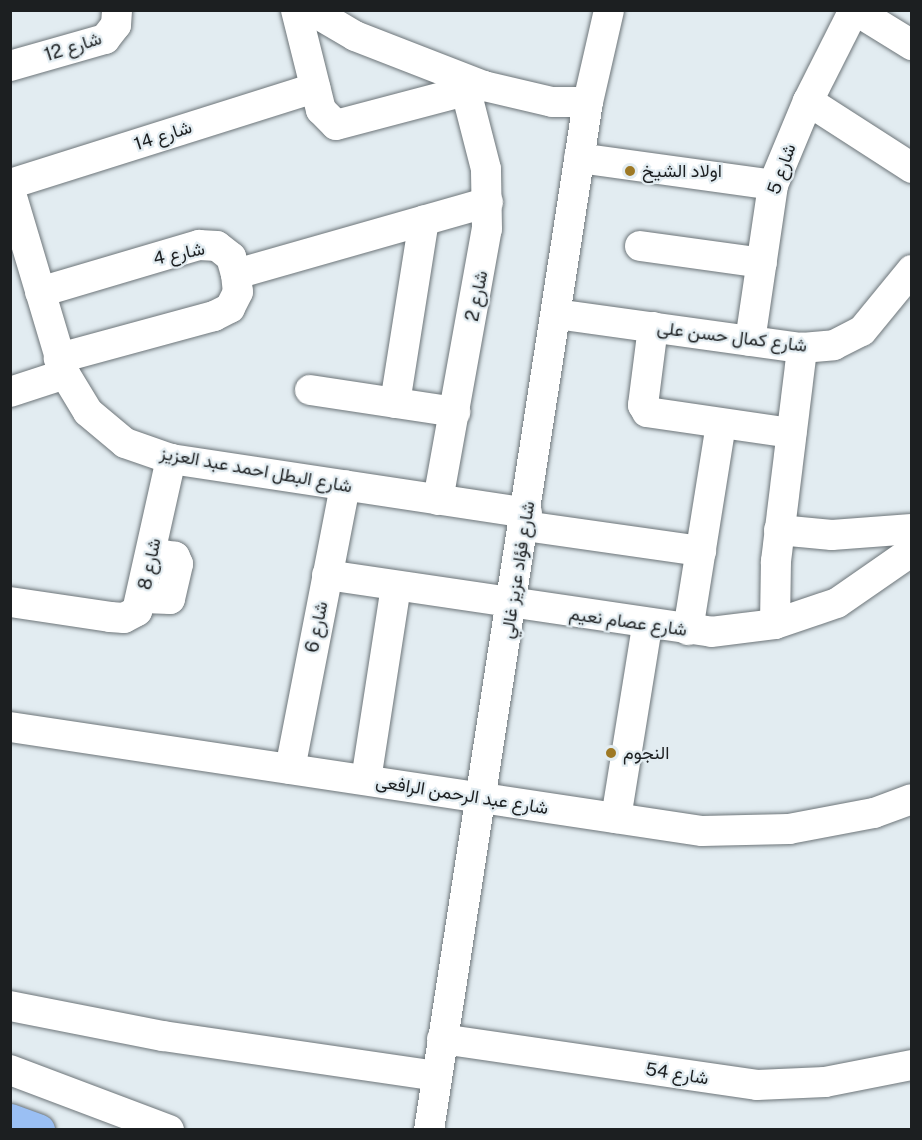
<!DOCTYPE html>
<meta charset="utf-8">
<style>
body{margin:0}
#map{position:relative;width:922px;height:1140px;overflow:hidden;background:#e2ecf1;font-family:"Public Sans",Vazirmatn,sans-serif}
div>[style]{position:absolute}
.roads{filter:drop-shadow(0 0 2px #6d7579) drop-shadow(0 0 2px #6d7579)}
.minor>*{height:30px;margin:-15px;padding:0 15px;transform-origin:15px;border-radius:15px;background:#fff}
.highway>*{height:33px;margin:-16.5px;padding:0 16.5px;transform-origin:16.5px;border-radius:16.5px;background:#9abff3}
.dots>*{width:16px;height:16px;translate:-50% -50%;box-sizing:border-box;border:3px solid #e2ecf1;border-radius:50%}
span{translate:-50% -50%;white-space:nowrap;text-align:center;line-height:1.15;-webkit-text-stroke:4.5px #e2ecf1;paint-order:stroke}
.street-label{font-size:18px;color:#1c1f21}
.poi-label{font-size:18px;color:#1c1f21}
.left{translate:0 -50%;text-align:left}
.frame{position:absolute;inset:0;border:12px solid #1c1f21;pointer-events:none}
</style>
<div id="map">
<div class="roads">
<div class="minor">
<i style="left:296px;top:10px;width:103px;rotate:76deg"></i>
<i style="left:321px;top:110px;width:21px;rotate:45deg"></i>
<i style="left:336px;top:125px;width:153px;rotate:-14.8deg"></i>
<i style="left:311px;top:10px;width:51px;rotate:30.6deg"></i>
<i style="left:355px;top:36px;width:138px;rotate:21.2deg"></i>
<i style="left:484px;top:86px;width:70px;rotate:13.2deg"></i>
<i style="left:552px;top:102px;width:36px"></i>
<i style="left:855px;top:10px;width:67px;rotate:31.6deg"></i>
<i style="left:10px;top:66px;width:99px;rotate:-15.9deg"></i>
<i style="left:105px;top:39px;width:18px;rotate:-52deg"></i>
<i style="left:116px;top:25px;width:15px;rotate:-86deg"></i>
<i style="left:808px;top:101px;width:124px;rotate:32.8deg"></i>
<i style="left:579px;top:158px;width:196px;rotate:7.9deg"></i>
<i style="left:10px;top:184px;width:320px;rotate:-17.5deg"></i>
<i style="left:10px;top:190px;width:192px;rotate:73.4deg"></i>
<i style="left:65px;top:374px;width:44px;rotate:58.8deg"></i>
<i style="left:88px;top:412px;width:48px;rotate:40deg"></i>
<i style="left:125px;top:443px;width:49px;rotate:19.2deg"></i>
<i style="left:171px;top:459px;width:360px;rotate:8.6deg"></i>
<i style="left:640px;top:246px;width:123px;rotate:7.9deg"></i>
<i style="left:236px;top:274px;width:262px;rotate:-15.9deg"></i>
<i style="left:40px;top:292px;width:166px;rotate:-16.5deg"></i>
<i style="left:199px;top:245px;width:18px;rotate:3deg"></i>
<i style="left:217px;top:246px;width:18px;rotate:38deg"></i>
<i style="left:231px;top:257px;width:18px;rotate:74deg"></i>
<i style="left:236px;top:274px;width:18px;rotate:84deg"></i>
<i style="left:238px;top:292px;width:18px;rotate:117deg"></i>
<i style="left:230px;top:308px;width:18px;rotate:153deg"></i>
<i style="left:214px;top:316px;width:161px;rotate:164.8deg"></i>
<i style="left:556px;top:314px;width:248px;rotate:7.9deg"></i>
<i style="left:802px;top:348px;width:32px;rotate:-5deg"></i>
<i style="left:834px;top:345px;width:31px;rotate:-27deg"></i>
<i style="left:862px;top:331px;width:79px;rotate:-50.7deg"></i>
<i style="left:653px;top:327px;width:79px;rotate:97.3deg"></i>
<i style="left:643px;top:405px;width:8px;rotate:60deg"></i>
<i style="left:647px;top:412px;width:146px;rotate:8.3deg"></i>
<i style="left:750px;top:341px;width:158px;rotate:-81.6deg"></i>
<i style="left:773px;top:185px;width:91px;rotate:-67.4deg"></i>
<i style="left:808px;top:101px;width:102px;rotate:-63.2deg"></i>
<i style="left:310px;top:390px;width:147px;rotate:8.6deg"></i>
<i style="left:10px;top:392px;width:58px;rotate:-18.1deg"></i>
<i style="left:395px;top:403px;width:185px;rotate:-81deg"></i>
<i style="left:438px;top:500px;width:275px;rotate:-79.8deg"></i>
<i style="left:487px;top:229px;width:60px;rotate:-91deg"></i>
<i style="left:486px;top:169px;width:81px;rotate:-104.4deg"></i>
<i style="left:525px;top:526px;width:178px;rotate:8.1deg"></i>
<i style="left:779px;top:530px;width:53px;rotate:5.4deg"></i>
<i style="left:832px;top:535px;width:80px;rotate:-4.3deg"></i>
<i style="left:327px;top:575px;width:388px;rotate:8.4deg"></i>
<i style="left:711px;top:632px;width:64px;rotate:-7.1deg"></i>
<i style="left:775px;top:624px;width:65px;rotate:-18.7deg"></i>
<i style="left:837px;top:603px;width:91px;rotate:-34.7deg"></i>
<i style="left:143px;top:598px;width:27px;rotate:2deg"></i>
<i style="left:170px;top:599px;width:36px;rotate:-77deg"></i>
<i style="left:178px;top:564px;width:8px;rotate:-113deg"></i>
<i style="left:175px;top:557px;width:23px;rotate:-170deg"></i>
<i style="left:10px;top:602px;width:101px;rotate:8.5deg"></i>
<i style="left:110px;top:617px;width:14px;rotate:4deg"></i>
<i style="left:124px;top:618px;width:15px;rotate:-28deg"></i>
<i style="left:137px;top:611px;width:156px;rotate:-77.4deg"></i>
<i style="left:775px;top:624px;width:63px;rotate:-89.1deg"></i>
<i style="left:776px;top:561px;width:215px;rotate:-83deg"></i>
<i style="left:688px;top:630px;width:209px;rotate:-80.9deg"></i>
<i style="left:10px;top:727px;width:700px;rotate:8.55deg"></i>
<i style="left:702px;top:831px;width:87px;rotate:-1.3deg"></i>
<i style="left:789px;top:829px;width:86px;rotate:-10.7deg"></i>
<i style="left:874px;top:813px;width:40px;rotate:-20.2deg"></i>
<i style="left:290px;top:769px;width:289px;rotate:-79deg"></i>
<i style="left:366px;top:780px;width:196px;rotate:-81.2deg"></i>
<i style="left:616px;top:818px;width:194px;rotate:-80.8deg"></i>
<i style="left:10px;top:1006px;width:156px;rotate:11.1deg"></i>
<i style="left:163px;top:1036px;width:277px;rotate:8.3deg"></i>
<i style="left:442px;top:1039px;width:318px;rotate:8.3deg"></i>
<i style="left:757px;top:1085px;width:68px;rotate:-2.5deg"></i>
<i style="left:825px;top:1082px;width:89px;rotate:-11.1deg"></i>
<i style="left:10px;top:1070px;width:170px;rotate:20.7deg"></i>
<i style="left:429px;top:1130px;width:1040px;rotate:-81.21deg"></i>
<i style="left:588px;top:102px;width:94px;rotate:-77.1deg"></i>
</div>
<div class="highway">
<i style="left:10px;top:1120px;width:30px;rotate:20deg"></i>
</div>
</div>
<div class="dots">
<i style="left:630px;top:171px;background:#9e7925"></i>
<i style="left:611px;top:753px;background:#9e7925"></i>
</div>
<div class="street-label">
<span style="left:73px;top:47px;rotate:-18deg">شارع 12</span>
<span style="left:163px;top:136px;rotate:-18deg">شارع 14</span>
<span style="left:782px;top:169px;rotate:-71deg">شارع 5</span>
<span style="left:179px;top:254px;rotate:-12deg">شارع 4</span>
<span style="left:477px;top:296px;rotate:-79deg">شارع 2</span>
<span style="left:732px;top:337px;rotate:7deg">شارع كمال حسن على</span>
<span style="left:256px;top:470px;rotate:10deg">شارع البطل احمد عبد العزيز</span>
<span style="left:150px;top:564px;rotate:-79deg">شارع 8</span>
<span style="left:518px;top:570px;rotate:-81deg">شارع فؤاد عزيز غالي</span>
<span style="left:628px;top:622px;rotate:8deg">شارع عصام نعيم</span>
<span style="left:317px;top:627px;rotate:-79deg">شارع 6</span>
<span style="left:462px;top:795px;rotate:9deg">شارع عبد الرحمن الرافعى</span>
<span style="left:677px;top:1074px;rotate:9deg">شارع 54</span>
</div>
<div class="poi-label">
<span class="left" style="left:642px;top:171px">اولاد الشيخ</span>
<span class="left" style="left:623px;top:753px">النجوم</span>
</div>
<div class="frame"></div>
</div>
